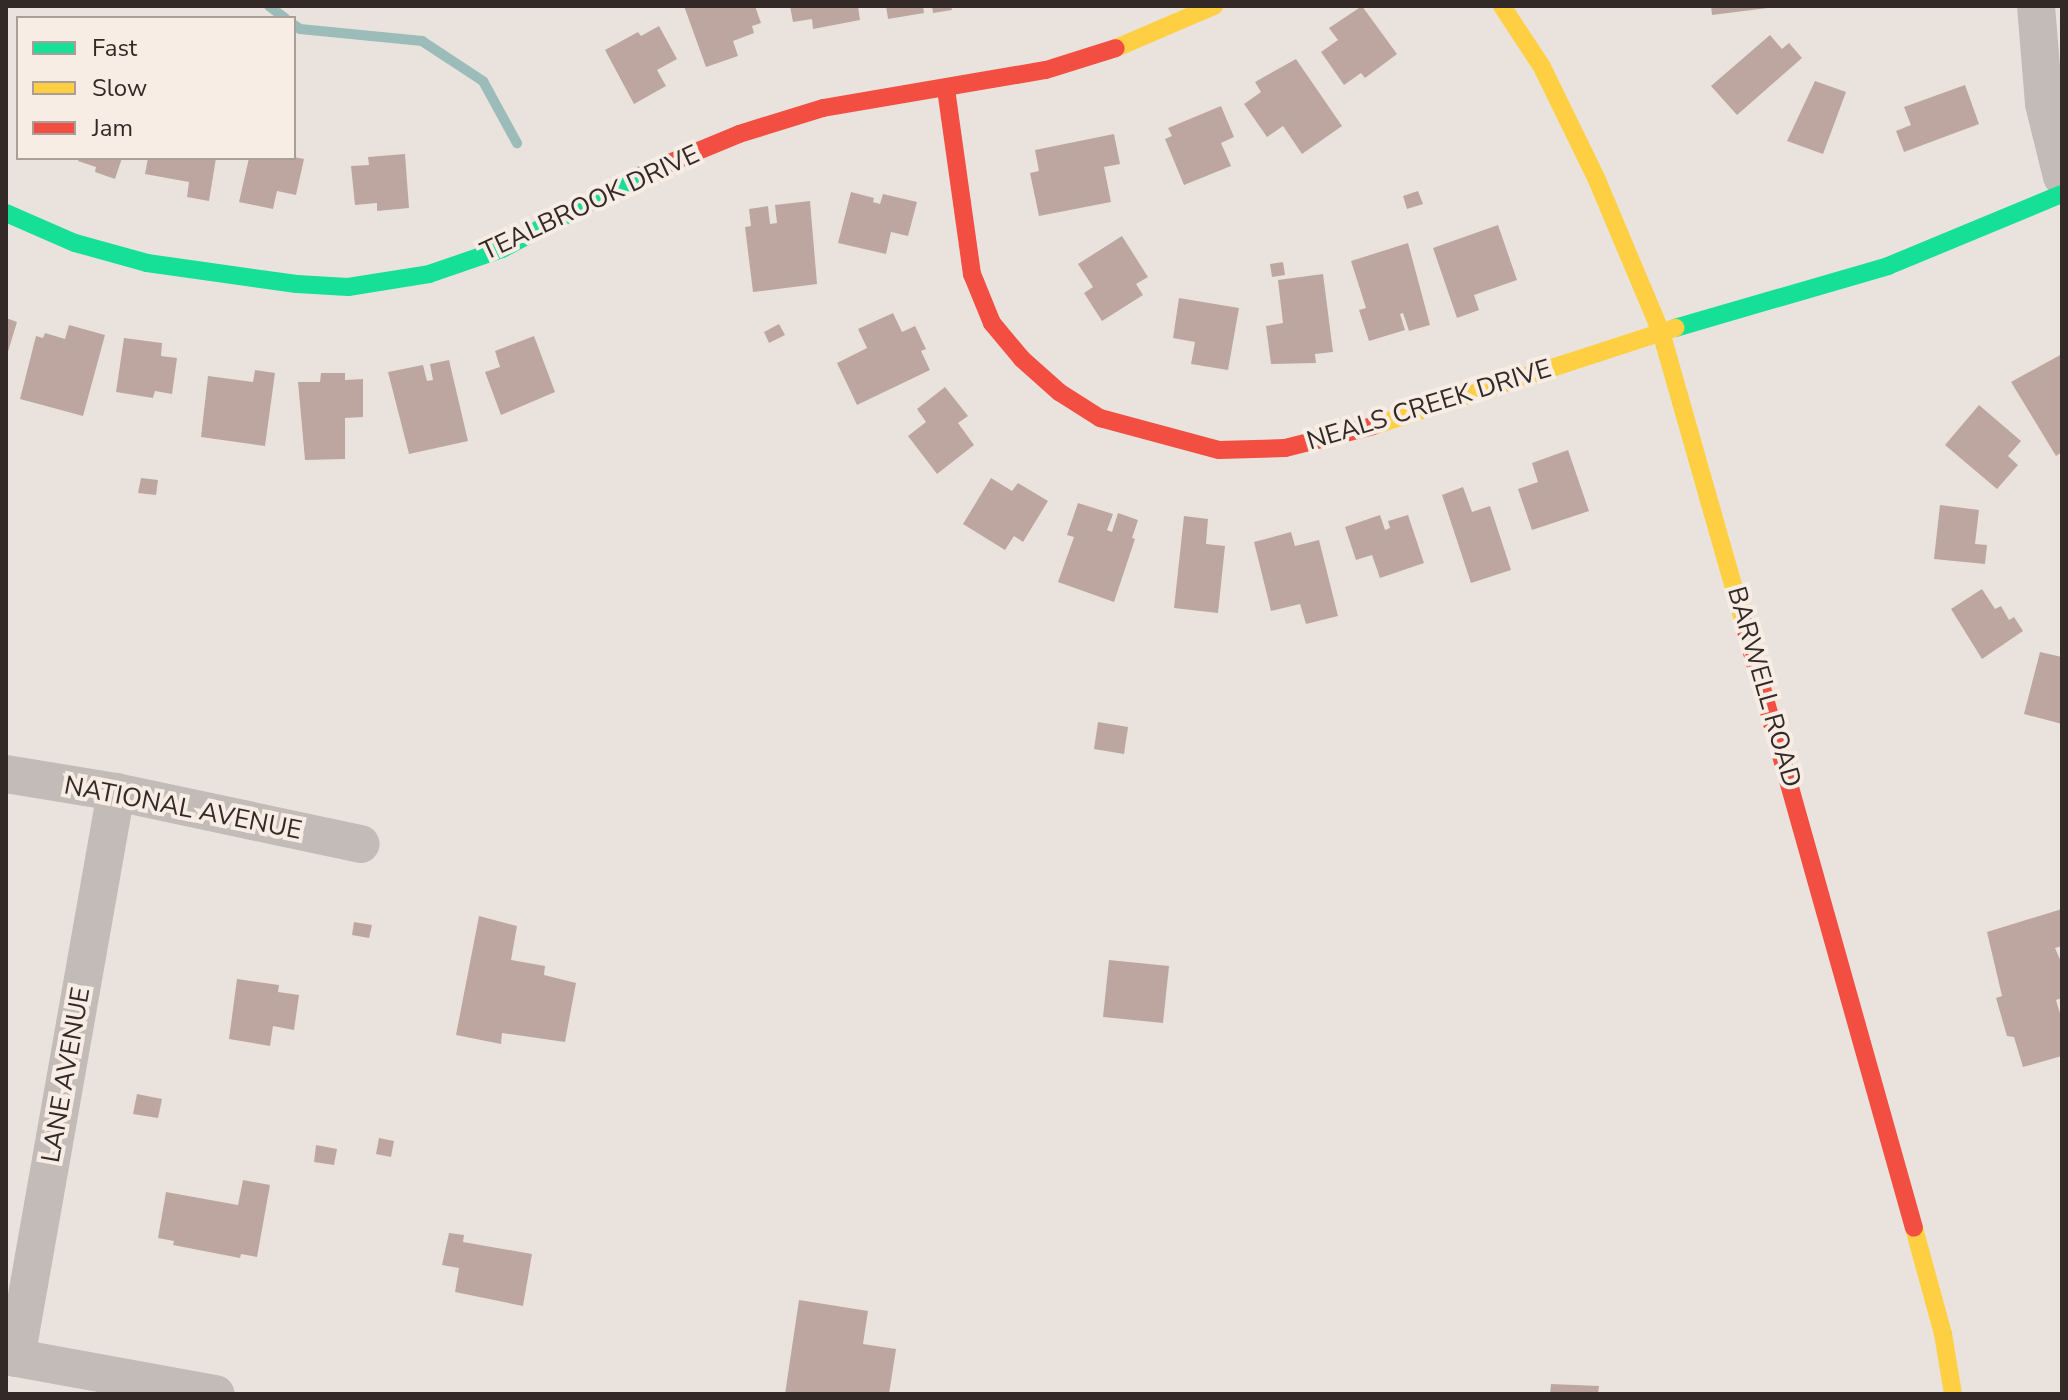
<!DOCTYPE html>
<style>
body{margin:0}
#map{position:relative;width:2068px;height:1400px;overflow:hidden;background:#eae3dd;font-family:"Nunito Sans",sans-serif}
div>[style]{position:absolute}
.stream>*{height:10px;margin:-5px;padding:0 5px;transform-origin:5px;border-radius:5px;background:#9bbcb9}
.building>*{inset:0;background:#bda6a0}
.street>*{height:38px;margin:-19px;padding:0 19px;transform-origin:19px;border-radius:19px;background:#c2bbb7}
.fast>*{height:18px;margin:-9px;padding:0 9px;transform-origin:9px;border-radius:9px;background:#16e098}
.slow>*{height:18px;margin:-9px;padding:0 9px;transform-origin:9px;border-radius:9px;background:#ffcf43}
.jam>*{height:18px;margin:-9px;padding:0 9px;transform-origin:9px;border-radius:9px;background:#f24e42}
span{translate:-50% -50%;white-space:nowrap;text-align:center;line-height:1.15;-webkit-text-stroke:8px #f7ede4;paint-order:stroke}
.street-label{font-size:26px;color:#332926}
.frame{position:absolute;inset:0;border:8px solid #332926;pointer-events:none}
.legend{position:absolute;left:16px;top:16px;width:280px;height:144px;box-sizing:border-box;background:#f7ede4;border:2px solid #a99f98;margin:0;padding:10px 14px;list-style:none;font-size:24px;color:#332926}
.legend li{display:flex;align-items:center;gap:16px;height:40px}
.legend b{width:40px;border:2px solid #a99f98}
</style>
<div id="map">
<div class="stream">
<i style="left:269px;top:6px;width:20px;rotate:37deg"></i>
<i style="left:294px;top:25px;width:7px;rotate:34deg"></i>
<i style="left:300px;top:29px;width:123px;rotate:5.6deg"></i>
<i style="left:422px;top:41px;width:73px;rotate:33.3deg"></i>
<i style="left:483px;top:81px;width:71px;rotate:61.3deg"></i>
</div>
<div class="building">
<i style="clip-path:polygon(684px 6px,755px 6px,761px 23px,752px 26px,754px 33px,733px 41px,738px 56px,706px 67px)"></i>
<i style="clip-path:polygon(790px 6px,858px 6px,860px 20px,813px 29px,812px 19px,793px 22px)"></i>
<i style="clip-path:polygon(886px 6px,923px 6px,924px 13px,888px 19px)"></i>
<i style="clip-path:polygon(932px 6px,951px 6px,952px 10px,933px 13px)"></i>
<i style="clip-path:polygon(1362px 6px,1397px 54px,1365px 78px,1361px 73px,1344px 85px,1321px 52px,1338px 40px,1329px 28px)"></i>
<i style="clip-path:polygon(1711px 6px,1768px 6px,1768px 8px,1712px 15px)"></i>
<i style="clip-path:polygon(659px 26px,677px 59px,657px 70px,666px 86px,634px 104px,605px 50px,638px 32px,641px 36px)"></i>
<i style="clip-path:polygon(1770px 35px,1782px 49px,1789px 43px,1802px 58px,1737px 115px,1711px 86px)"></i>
<i style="clip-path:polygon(1296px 59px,1342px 126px,1302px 154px,1283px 126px,1267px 137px,1244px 104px,1261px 92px,1255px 82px)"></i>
<i style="clip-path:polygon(1815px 81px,1846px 92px,1823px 154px,1787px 141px)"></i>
<i style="clip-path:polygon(1965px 85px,1979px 124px,1904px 152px,1896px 131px,1911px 125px,1904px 107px)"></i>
<i style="clip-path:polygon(1221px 106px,1234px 137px,1221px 143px,1231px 166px,1184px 185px,1165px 139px,1172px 136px,1168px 128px)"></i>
<i style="clip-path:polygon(1114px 134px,1120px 164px,1104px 167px,1111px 202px,1039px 216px,1030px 173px,1039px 171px,1035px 150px)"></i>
<i style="clip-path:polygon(405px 154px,409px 208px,377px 211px,377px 203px,355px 205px,351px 166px,369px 165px,368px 157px)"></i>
<i style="clip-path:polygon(294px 157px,304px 159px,296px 195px,277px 191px,273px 209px,239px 202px,249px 158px)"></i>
<i style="clip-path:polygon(79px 158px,122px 158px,115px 179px,95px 172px,96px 167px,78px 161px)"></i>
<i style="clip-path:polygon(148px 158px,216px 158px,209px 201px,187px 197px,189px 182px,145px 174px)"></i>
<i style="clip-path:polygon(1418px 191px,1423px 204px,1407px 209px,1403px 196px)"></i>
<i style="clip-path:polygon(851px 192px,874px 198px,873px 202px,880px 204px,883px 194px,917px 202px,908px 236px,891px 232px,886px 254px,838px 243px)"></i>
<i style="clip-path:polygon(810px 201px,817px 284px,753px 292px,745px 227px,751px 226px,749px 209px,768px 206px,770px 224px,777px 223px,775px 205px)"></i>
<i style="clip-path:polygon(1498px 225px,1517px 280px,1474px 295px,1479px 310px,1457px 318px,1433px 248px)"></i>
<i style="clip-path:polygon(1122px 236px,1148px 277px,1136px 284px,1143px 295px,1102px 321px,1084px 293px,1093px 287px,1078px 264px)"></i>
<i style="clip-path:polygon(1408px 243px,1430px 325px,1409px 331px,1403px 313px,1400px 314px,1405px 330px,1369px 341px,1359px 310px,1366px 308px,1351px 261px)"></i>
<i style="clip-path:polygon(1283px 262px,1285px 275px,1272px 277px,1270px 264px)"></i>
<i style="clip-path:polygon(1323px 274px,1333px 352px,1315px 354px,1316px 363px,1271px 364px,1266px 326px,1283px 323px,1278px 280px)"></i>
<i style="clip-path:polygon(1179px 298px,1239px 308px,1228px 370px,1191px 364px,1195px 342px,1173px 338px)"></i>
<i style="clip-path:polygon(893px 313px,902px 332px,915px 326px,926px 349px,921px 351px,930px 370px,857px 405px,837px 363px,867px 348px,858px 329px)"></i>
<i style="clip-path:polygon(6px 318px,17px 322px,7px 355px,6px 355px)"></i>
<i style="clip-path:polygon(779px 324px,785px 335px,769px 343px,764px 332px)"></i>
<i style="clip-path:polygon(69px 325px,105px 335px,83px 416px,20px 399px,36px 336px,43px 338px,45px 333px,65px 339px)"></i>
<i style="clip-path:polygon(534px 336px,555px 392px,501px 415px,485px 372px,500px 367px,495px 351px)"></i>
<i style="clip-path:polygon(124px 338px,162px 343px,161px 356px,177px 358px,172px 394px,155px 391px,153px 398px,116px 392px)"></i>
<i style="clip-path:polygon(2062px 354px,2062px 452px,2056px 456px,2011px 382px)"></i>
<i style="clip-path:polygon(449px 360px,468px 441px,409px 454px,388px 372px,423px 365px,427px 381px,433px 380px,430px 364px)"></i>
<i style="clip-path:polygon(255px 370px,275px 373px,265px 446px,201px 437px,208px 376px,253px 382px)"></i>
<i style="clip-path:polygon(321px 373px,345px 373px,345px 380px,363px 379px,363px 417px,345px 418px,345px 459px,305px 460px,298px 382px,320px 382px)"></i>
<i style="clip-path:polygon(945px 387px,968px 416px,958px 423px,974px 445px,937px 474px,908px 436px,926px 422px,917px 409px)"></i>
<i style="clip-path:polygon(1979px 405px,2021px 441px,2008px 456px,2018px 465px,1997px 489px,1945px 445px)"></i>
<i style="clip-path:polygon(1568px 450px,1589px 511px,1532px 530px,1518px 489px,1538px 482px,1532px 463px)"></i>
<i style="clip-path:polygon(141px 478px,158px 480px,156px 495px,138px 493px)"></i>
<i style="clip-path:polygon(991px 478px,1012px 491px,1018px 483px,1048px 501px,1023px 542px,1014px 536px,1005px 550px,963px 524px)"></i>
<i style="clip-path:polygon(1463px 487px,1472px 512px,1490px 506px,1511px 570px,1471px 583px,1442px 495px)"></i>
<i style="clip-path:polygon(1078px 503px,1113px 514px,1107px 530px,1112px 532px,1118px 513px,1138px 520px,1132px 538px,1135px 539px,1114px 602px,1058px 582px,1074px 537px,1067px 535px)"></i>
<i style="clip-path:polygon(1940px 505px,1979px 510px,1975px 544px,1987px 545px,1985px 564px,1934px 559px)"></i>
<i style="clip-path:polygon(1380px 515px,1385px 530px,1390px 528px,1388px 521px,1408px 515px,1424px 563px,1380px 578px,1372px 555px,1356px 560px,1345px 527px)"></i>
<i style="clip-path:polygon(1184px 516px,1208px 519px,1206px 544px,1225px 546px,1218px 613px,1174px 608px)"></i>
<i style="clip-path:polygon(1291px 532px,1295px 546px,1319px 540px,1338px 616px,1306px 624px,1300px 604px,1271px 611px,1254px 542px)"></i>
<i style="clip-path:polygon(1982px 589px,1995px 609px,2001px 606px,2009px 620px,2014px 617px,2023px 631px,1982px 659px,1951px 609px)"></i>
<i style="clip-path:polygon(2040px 652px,2062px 657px,2062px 724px,2024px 714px)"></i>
<i style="clip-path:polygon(1098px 722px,1128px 727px,1124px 754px,1094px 749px)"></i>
<i style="clip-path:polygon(2062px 909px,2062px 946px,2055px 948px,2062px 964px,2062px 998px,2056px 1000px,2062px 1020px,2062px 1056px,2023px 1067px,2014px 1037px,2007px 1036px,1996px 998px,2002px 996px,1987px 932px)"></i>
<i style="clip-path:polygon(479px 916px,517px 926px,511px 960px,545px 966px,544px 975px,576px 983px,565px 1042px,502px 1033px,501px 1044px,456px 1035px)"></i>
<i style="clip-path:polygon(354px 922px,372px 925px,369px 938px,352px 935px)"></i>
<i style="clip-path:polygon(1109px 960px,1169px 966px,1163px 1023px,1103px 1017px)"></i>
<i style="clip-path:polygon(237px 979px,279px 985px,278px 992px,299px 995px,294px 1030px,273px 1026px,270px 1046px,229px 1039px)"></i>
<i style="clip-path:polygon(137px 1094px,162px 1099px,158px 1118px,133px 1114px)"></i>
<i style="clip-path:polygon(379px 1138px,394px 1141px,391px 1157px,376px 1154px)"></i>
<i style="clip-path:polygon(316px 1145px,337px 1149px,334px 1165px,314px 1162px)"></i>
<i style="clip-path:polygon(243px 1180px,270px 1185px,257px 1257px,241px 1254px,240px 1258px,173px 1245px,174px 1241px,158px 1238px,166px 1192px,238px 1205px)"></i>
<i style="clip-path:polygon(449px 1233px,464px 1235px,463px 1242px,532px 1254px,523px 1306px,455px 1292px,459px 1268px,442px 1265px)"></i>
<i style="clip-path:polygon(799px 1300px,868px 1311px,863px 1344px,896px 1349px,889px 1394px,785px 1394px)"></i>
<i style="clip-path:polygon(1551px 1384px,1599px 1386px,1598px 1394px,1550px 1394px)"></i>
</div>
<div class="street">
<i style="left:2036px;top:6px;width:98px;rotate:85.3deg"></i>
<i style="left:2044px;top:104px;width:75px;rotate:76.1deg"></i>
<i style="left:6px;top:774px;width:111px;rotate:9.3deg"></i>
<i style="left:116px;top:792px;width:250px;rotate:12deg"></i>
<i style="left:6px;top:1356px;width:213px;rotate:10.3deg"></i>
<i style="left:16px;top:1358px;width:575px;rotate:-79.98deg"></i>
</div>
<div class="fast">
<i style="left:6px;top:213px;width:75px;rotate:23.5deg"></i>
<i style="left:75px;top:243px;width:75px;rotate:15.5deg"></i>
<i style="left:147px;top:263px;width:151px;rotate:8deg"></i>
<i style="left:297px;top:284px;width:51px;rotate:3.4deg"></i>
<i style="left:348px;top:287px;width:82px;rotate:-9.1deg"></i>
<i style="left:429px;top:274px;width:77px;rotate:-18.9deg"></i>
<i style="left:502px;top:249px;width:162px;rotate:-28deg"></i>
<i style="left:1675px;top:328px;width:222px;rotate:-16.2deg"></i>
<i style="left:1888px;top:266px;width:188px;rotate:-22.5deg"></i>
</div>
<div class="slow">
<i style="left:1502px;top:6px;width:73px;rotate:56.7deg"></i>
<i style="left:1542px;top:67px;width:126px;rotate:64deg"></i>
<i style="left:1597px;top:180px;width:165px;rotate:67.2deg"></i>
<i style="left:1661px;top:332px;width:304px;rotate:74.1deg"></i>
<i style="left:1116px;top:48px;width:107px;rotate:-23.2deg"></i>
<i style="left:1373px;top:426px;width:318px;rotate:-18deg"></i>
<i style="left:1914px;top:1228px;width:110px;rotate:74.7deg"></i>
<i style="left:1943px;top:1334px;width:61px;rotate:80.5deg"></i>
</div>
<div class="jam">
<i style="left:946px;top:89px;width:187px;rotate:82deg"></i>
<i style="left:972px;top:274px;width:53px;rotate:67.8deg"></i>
<i style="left:992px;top:323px;width:47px;rotate:50.2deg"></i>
<i style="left:1022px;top:359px;width:50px;rotate:41.7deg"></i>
<i style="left:1059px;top:392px;width:49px;rotate:32.4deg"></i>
<i style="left:1100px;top:418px;width:123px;rotate:15.1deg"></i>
<i style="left:1219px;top:450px;width:66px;rotate:-1.7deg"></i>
<i style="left:1285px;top:448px;width:91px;rotate:-14deg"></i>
<i style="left:645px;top:173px;width:102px;rotate:-22.5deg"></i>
<i style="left:739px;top:134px;width:88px;rotate:-17.2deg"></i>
<i style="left:823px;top:108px;width:226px;rotate:-9.7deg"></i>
<i style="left:1046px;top:70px;width:73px;rotate:-17.4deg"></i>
<i style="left:1744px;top:624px;width:627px;rotate:74.28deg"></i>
</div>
<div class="street-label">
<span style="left:590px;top:203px;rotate:-25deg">TEALBROOK DRIVE</span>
<span style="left:1429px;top:405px;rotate:-17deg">NEALS CREEK DRIVE</span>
<span style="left:1764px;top:687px;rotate:74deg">BARWELL ROAD</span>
<span style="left:183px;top:808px;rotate:11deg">NATIONAL AVENUE</span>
<span style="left:66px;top:1075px;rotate:-80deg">LANE AVENUE</span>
</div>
<div class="frame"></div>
<ul class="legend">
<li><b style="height:10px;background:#16e098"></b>Fast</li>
<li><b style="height:10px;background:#ffcf43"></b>Slow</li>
<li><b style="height:10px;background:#f24e42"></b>Jam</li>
</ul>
</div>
